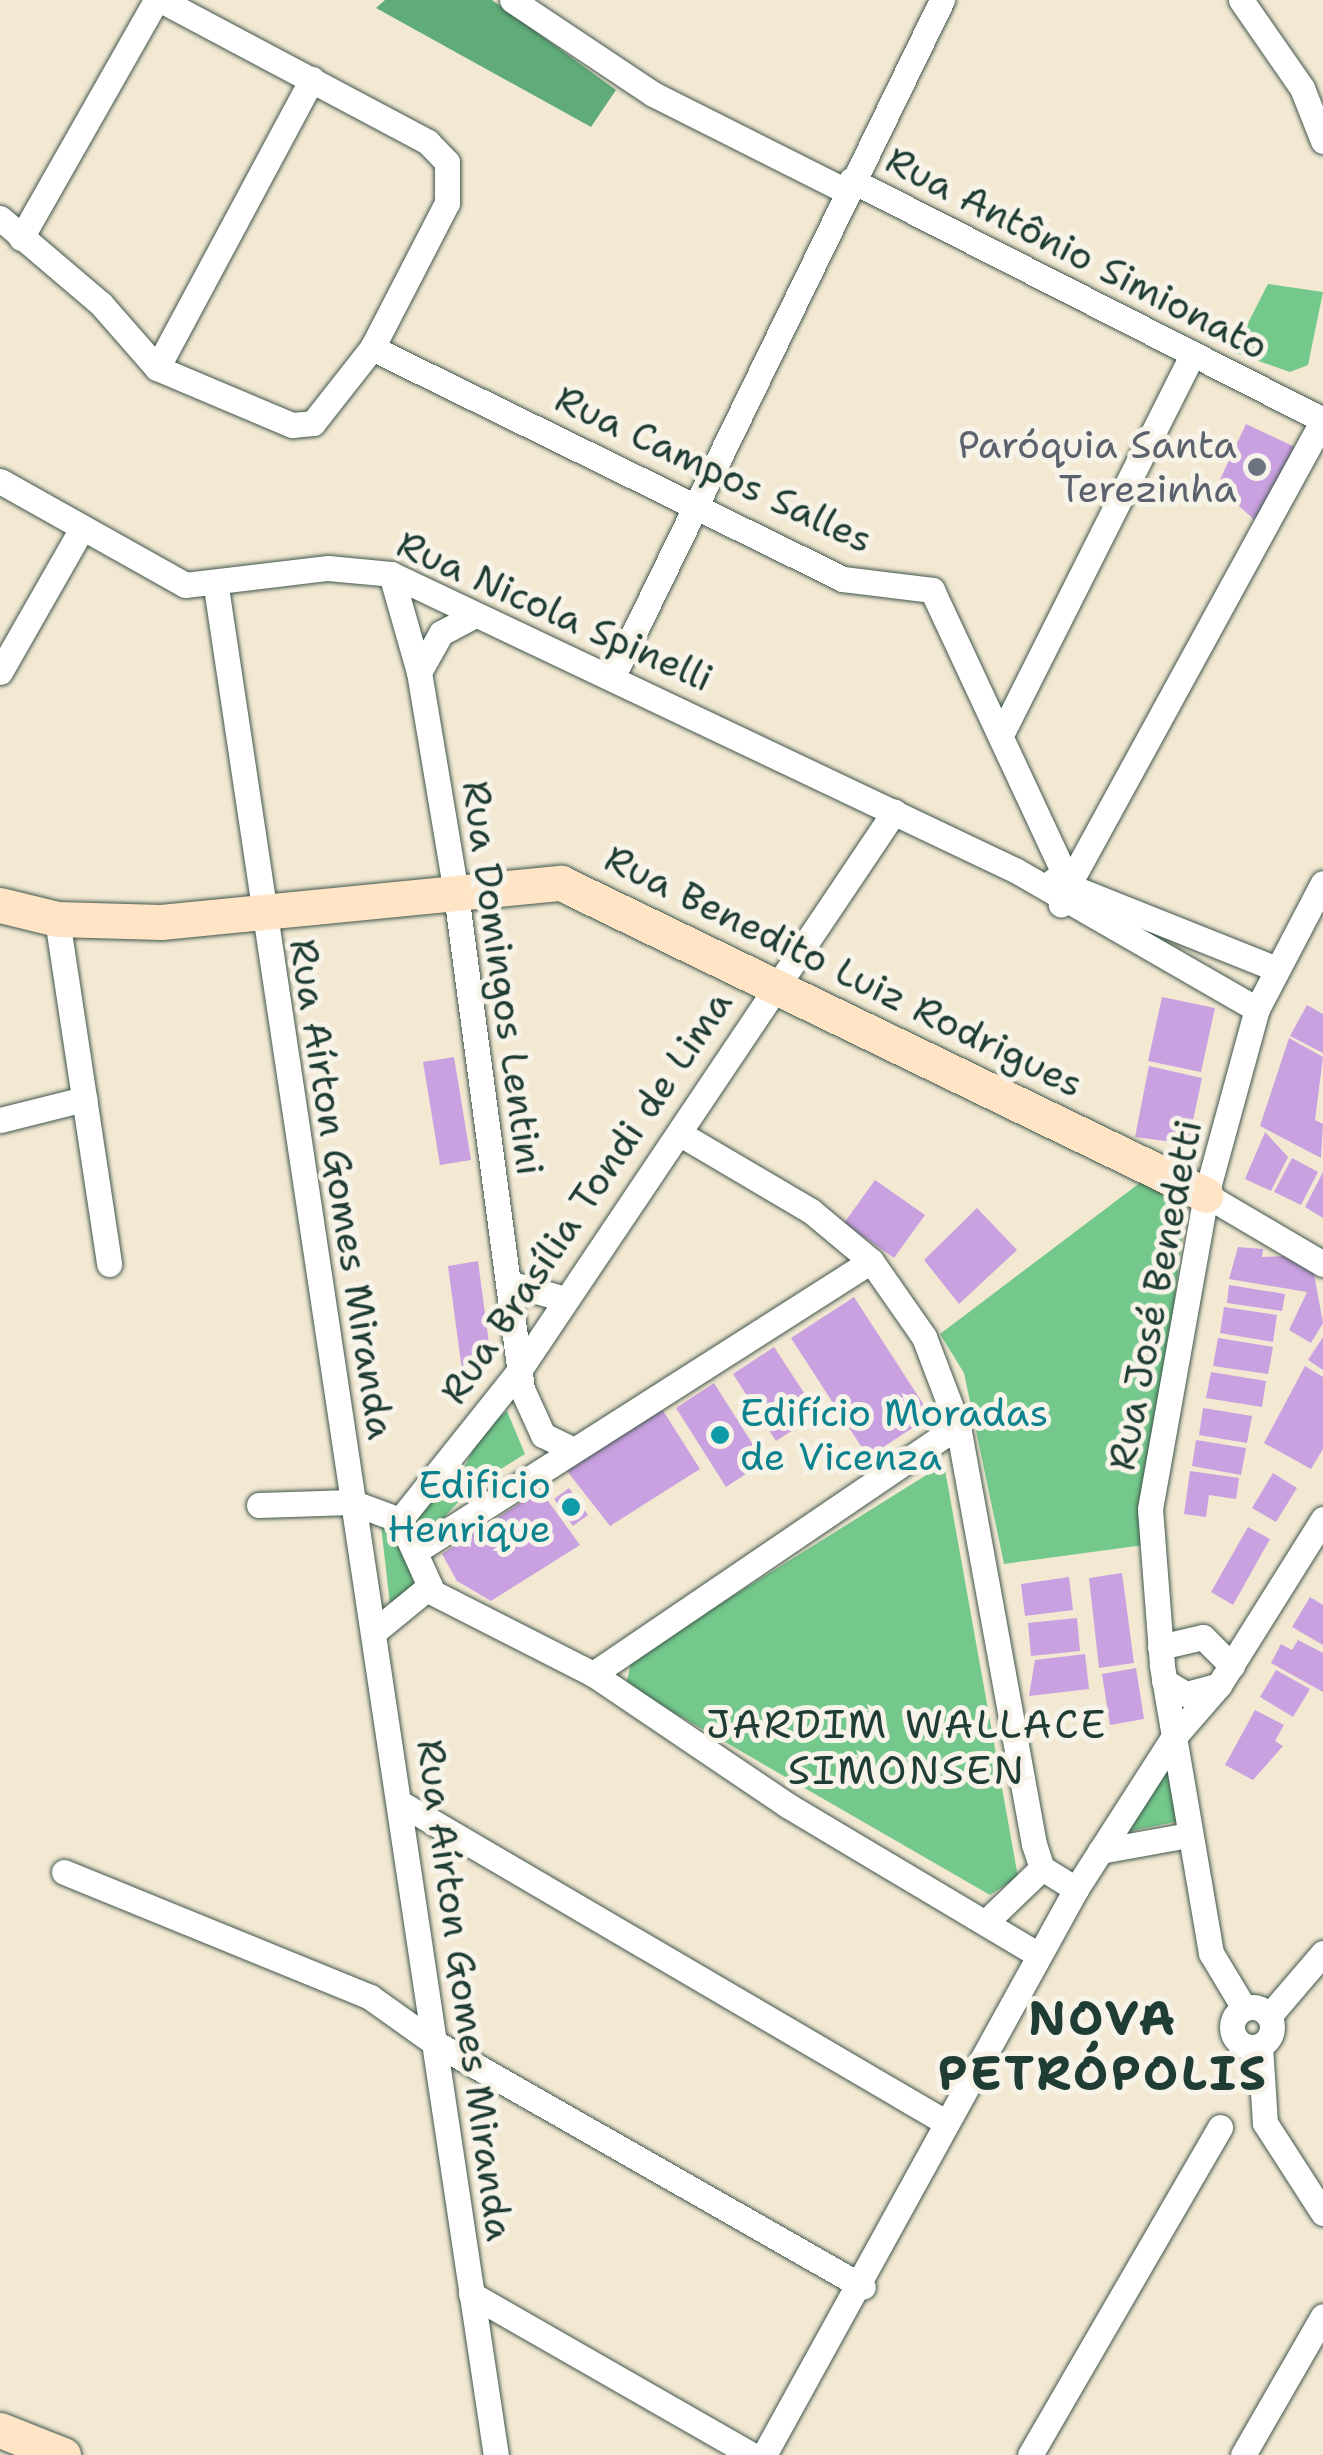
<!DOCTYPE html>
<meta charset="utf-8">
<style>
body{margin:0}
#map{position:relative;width:1323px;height:2455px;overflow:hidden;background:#f3e9d3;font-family:"Shantell Sans",sans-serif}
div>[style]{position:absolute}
.green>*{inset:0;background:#74c88c}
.forest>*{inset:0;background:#5fac78}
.building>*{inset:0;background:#c9a0e0}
.roads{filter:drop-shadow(0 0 2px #3f574c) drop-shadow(0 0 2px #3f574c)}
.street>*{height:25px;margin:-12.5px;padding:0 12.5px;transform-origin:12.5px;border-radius:12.5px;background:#fff}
.street>.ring{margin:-12.5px;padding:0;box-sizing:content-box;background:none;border:25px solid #fff;border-radius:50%}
.secondary>*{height:35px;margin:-17.5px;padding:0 17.5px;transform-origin:17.5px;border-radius:17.5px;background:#ffe4c6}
.dots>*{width:28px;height:28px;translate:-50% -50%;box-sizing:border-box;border:5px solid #f7f3e8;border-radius:50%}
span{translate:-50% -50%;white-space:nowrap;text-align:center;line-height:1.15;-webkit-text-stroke:10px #f7f3e8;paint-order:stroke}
.street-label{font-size:38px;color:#1f3d34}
.worship-label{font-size:38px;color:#5b616d}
.right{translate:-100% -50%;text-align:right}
.culture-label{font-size:38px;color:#0d838f}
.left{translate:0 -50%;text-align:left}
.neighbourhood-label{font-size:40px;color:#1f3d34;letter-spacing:2.5px}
.district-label{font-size:48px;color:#1f3d34;font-weight:700;letter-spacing:2.5px}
</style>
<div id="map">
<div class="green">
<i style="clip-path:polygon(1268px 284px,1323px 292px,1308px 365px,1290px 372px,1233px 352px)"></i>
<i style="clip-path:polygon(1145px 1179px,1187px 1200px,1144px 1545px,1004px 1564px,964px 1373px,940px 1334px)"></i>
<i style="clip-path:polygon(507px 1411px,525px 1454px,472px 1487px,428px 1535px,411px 1516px,464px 1468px,483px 1430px)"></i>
<i style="clip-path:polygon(944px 1464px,1018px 1877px,990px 1895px,626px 1685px,632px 1659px)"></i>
<i style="clip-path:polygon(381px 1526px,397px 1526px,415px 1589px,390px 1604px)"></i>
<i style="clip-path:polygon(1164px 1757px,1180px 1821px,1115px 1834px)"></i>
</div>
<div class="forest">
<i style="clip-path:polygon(385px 0,492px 0,616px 90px,591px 127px,376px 8px)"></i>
</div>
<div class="building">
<i style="clip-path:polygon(1246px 424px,1297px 448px,1259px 524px,1217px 486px)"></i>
<i style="clip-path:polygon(1162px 997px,1215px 1008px,1201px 1072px,1148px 1061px)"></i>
<i style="clip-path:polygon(1307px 1005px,1323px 1014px,1323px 1053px,1290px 1036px)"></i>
<i style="clip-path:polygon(1289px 1038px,1323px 1057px,1315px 1120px,1323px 1124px,1321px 1158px,1260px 1126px)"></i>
<i style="clip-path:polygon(454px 1057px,471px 1160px,440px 1165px,423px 1062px)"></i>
<i style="clip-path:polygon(1149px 1066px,1202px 1078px,1188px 1144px,1135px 1137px)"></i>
<i style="clip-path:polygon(1265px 1132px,1288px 1157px,1271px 1191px,1245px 1179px)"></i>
<i style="clip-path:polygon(1292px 1158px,1318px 1172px,1301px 1205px,1274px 1192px)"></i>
<i style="clip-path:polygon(1323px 1172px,1323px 1218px,1305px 1207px)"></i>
<i style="clip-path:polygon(875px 1180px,925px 1215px,894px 1258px,844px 1223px)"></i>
<i style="clip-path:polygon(977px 1208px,1017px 1250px,959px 1304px,924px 1260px)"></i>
<i style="clip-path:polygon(1238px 1247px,1263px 1249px,1262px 1257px,1284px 1256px,1314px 1274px,1323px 1323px,1311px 1343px,1289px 1330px,1307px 1292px,1229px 1279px)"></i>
<i style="clip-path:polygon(478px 1261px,492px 1366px,462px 1370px,448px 1266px)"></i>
<i style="clip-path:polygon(1229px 1285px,1285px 1294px,1282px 1311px,1227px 1303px)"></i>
<i style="clip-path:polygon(854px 1297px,931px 1416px,868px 1457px,791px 1338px)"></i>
<i style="clip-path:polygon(1224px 1307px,1277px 1315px,1273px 1342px,1220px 1333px)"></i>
<i style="clip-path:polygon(1323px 1337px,1323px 1370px,1308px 1360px)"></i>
<i style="clip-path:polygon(1218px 1338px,1273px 1347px,1268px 1374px,1213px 1366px)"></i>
<i style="clip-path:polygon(774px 1347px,818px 1414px,776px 1441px,733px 1374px)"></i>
<i style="clip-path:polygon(1305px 1366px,1323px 1377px,1323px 1449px,1311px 1469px,1264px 1443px)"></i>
<i style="clip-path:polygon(1211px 1372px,1266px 1381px,1262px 1407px,1206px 1398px)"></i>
<i style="clip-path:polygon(714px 1383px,764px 1462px,726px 1487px,676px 1408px)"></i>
<i style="clip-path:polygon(1203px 1408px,1252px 1416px,1247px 1443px,1199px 1435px)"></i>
<i style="clip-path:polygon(662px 1409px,700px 1469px,610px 1526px,567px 1471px)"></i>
<i style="clip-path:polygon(1196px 1440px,1246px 1448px,1241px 1475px,1192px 1466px)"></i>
<i style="clip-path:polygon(1190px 1471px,1239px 1478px,1236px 1499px,1209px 1495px,1206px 1517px,1184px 1514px)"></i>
<i style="clip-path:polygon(1273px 1473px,1297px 1488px,1276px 1522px,1252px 1508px)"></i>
<i style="clip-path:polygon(569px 1488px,588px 1515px,573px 1526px,554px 1499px)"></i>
<i style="clip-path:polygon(540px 1490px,580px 1545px,491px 1601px,457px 1581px,442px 1554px)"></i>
<i style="clip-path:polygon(1248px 1527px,1270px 1539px,1233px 1605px,1211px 1592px)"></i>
<i style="clip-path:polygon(1122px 1573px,1134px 1663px,1099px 1668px,1089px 1578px)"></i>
<i style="clip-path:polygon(1069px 1577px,1073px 1610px,1025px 1616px,1021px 1584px)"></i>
<i style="clip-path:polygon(1310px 1597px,1323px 1605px,1323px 1645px,1292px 1627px)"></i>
<i style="clip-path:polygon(1077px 1618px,1080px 1651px,1031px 1656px,1028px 1623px)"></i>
<i style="clip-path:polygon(1298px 1640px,1323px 1653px,1323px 1692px,1271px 1663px,1281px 1644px,1292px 1650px)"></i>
<i style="clip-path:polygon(1085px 1654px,1089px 1689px,1029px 1696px,1035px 1660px)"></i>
<i style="clip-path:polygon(1136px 1668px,1144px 1719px,1110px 1725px,1102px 1674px)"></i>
<i style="clip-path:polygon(1276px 1670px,1310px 1689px,1293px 1717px,1260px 1697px)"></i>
<i style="clip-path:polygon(1255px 1710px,1284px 1725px,1275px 1741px,1283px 1746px,1253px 1780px,1225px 1765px)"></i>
</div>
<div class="roads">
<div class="street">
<i style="left:512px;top:0;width:169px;rotate:33.7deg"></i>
<i style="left:653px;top:94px;width:216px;rotate:26.7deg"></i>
<i style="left:1241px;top:0;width:107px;rotate:55.3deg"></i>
<i style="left:1302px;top:88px;width:57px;rotate:68.4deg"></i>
<i style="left:851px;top:180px;width:530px;rotate:26.95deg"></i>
<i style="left:0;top:218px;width:133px;rotate:40.4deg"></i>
<i style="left:101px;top:304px;width:85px;rotate:48.8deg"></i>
<i style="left:157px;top:368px;width:147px;rotate:22.9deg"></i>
<i style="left:292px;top:425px;width:21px;rotate:-5deg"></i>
<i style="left:313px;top:423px;width:95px;rotate:-51.8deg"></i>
<i style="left:372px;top:348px;width:163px;rotate:-62.7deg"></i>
<i style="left:447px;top:203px;width:41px;rotate:-90deg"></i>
<i style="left:447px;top:162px;width:28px;rotate:-134deg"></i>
<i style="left:428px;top:142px;width:302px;rotate:-152deg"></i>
<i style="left:21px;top:238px;width:274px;rotate:-60.4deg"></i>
<i style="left:372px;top:348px;width:525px;rotate:26.13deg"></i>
<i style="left:843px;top:579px;width:90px;rotate:7deg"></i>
<i style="left:932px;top:590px;width:324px;rotate:65deg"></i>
<i style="left:1069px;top:884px;width:22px;rotate:112deg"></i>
<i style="left:157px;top:368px;width:328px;rotate:-61.8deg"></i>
<i style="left:0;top:481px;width:212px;rotate:29.3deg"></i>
<i style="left:185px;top:585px;width:144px;rotate:-6.8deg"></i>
<i style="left:328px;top:568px;width:63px;rotate:5.4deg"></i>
<i style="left:391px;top:574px;width:691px;rotate:25.38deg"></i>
<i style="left:1015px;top:870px;width:279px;rotate:29.9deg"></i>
<i style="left:391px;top:574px;width:102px;rotate:74.1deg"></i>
<i style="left:419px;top:672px;width:225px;rotate:80.5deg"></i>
<i style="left:456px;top:894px;width:499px;rotate:82.4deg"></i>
<i style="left:522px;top:1389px;width:51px;rotate:65.5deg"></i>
<i style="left:543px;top:1435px;width:34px;rotate:26deg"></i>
<i style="left:216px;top:587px;width:1889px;rotate:81.48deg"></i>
<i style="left:0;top:672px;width:163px;rotate:-60.3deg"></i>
<i style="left:419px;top:672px;width:45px;rotate:-60.6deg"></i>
<i style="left:441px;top:633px;width:38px;rotate:-28deg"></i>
<i style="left:614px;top:674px;width:750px;rotate:-64.05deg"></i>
<i style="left:1003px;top:731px;width:422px;rotate:-63.3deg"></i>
<i style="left:1054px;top:880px;width:240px;rotate:21.8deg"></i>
<i style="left:1069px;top:884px;width:529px;rotate:-61.3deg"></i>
<i style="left:57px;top:919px;width:349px;rotate:81.4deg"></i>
<i style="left:0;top:1120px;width:87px;rotate:-14deg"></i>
<i style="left:682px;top:1135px;width:150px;rotate:30.5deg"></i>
<i style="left:811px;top:1211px;width:78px;rotate:39.8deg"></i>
<i style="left:871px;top:1261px;width:93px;rotate:55.1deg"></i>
<i style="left:924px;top:1337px;width:95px;rotate:69.1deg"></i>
<i style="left:958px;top:1426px;width:425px;rotate:79.7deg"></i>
<i style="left:1034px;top:1844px;width:25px;rotate:72deg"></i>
<i style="left:1042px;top:1868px;width:40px;rotate:32deg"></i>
<i style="left:1206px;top:1195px;width:136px;rotate:30.5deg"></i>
<i style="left:508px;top:1283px;width:59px;rotate:15.7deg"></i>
<i style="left:259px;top:1505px;width:92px;rotate:-1.9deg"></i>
<i style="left:351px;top:1502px;width:52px;rotate:20.2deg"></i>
<i style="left:400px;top:1520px;width:72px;rotate:65.6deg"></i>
<i style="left:430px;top:1586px;width:71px;rotate:140.7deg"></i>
<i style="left:400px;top:1520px;width:189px;rotate:-51.4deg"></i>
<i style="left:518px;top:1372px;width:675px;rotate:-56.12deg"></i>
<i style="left:419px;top:1549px;width:536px;rotate:-32.5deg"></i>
<i style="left:428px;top:1590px;width:185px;rotate:27deg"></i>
<i style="left:593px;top:1674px;width:234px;rotate:34deg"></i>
<i style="left:787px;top:1805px;width:293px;rotate:30.8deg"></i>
<i style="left:1160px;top:1647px;width:44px;rotate:-13.1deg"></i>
<i style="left:1203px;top:1637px;width:41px;rotate:45deg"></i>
<i style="left:593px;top:1674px;width:441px;rotate:-34.2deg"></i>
<i style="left:1164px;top:1681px;width:26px;rotate:31deg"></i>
<i style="left:1186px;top:1694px;width:34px;rotate:-15deg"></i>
<i style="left:1219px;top:1685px;width:196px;rotate:-57.9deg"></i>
<i style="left:402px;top:1804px;width:629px;rotate:30.35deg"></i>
<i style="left:1100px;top:1851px;width:90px;rotate:-10.2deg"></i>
<i style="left:64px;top:1872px;width:331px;rotate:22.2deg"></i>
<i style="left:370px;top:1997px;width:76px;rotate:35.4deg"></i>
<i style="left:432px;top:2041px;width:496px;rotate:29.7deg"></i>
<i style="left:988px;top:1920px;width:75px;rotate:-43.9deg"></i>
<i class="ring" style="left:1232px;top:2007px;width:15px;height:15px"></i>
<i style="left:1244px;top:2008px;width:64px;rotate:-121deg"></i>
<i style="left:1211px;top:1953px;width:292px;rotate:-99.7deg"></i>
<i style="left:1162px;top:1665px;width:156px;rotate:-94.4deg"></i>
<i style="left:1150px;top:1509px;width:319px;rotate:-79.9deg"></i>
<i style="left:1206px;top:1195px;width:193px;rotate:-74.7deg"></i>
<i style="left:1257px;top:1009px;width:142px;rotate:-62.4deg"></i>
<i style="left:1269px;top:2016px;width:83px;rotate:-49.4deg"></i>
<i style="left:1260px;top:2046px;width:77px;rotate:86.3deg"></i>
<i style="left:1265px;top:2123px;width:107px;rotate:57.2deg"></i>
<i style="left:471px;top:2294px;width:324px;rotate:29.8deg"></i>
<i style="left:764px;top:2455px;width:646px;rotate:-61.13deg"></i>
<i style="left:1076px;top:1889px;width:179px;rotate:-57.3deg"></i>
<i style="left:1173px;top:1738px;width:70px;rotate:-49deg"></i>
<i style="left:1030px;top:2455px;width:379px;rotate:-59.9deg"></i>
<i style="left:1243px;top:2455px;width:160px;rotate:-60.1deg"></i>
</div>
<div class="secondary">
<i style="left:0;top:905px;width:59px;rotate:13.8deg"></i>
<i style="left:57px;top:919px;width:104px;rotate:1.7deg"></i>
<i style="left:161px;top:922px;width:402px;rotate:-5.6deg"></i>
<i style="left:561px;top:883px;width:716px;rotate:25.81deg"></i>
<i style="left:0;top:2430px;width:68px;rotate:21.6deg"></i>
</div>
</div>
<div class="dots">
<i style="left:1257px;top:467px;background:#6b7280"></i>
<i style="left:720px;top:1435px;background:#0f9aa8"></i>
<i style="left:571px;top:1507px;background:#0f9aa8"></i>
</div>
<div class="street-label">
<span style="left:1077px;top:253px;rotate:27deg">Rua Antônio Simionato</span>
<span style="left:714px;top:469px;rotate:25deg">Rua Campos Salles</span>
<span style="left:555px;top:611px;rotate:24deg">Rua Nicola Spinelli</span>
<span style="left:844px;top:971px;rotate:26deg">Rua Benedito Luiz Rodrigues</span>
<span style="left:503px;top:978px;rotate:82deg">Rua Domingos Lentini</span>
<span style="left:342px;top:1189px;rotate:81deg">Rua Aírton Gomes Miranda</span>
<span style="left:586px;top:1197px;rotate:-56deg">Rua Brasília Tondi de Lima</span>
<span style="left:1155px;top:1295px;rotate:-79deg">Rua José Benedetti</span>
<span style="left:465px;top:1990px;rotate:82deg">Rua Aírton Gomes Miranda</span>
</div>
<div class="worship-label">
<span class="right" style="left:1237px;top:467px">Paróquia Santa<br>Terezinha</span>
</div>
<div class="culture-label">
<span class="left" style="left:740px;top:1435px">Edifício Moradas<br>de Vicenza</span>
<span class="right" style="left:551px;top:1507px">Edificio<br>Henrique</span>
</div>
<div class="neighbourhood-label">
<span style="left:907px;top:1747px">JARDIM WALLACE<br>SIMONSEN</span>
</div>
<div class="district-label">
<span style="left:1103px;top:2046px">NOVA<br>PETRÓPOLIS</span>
</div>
</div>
